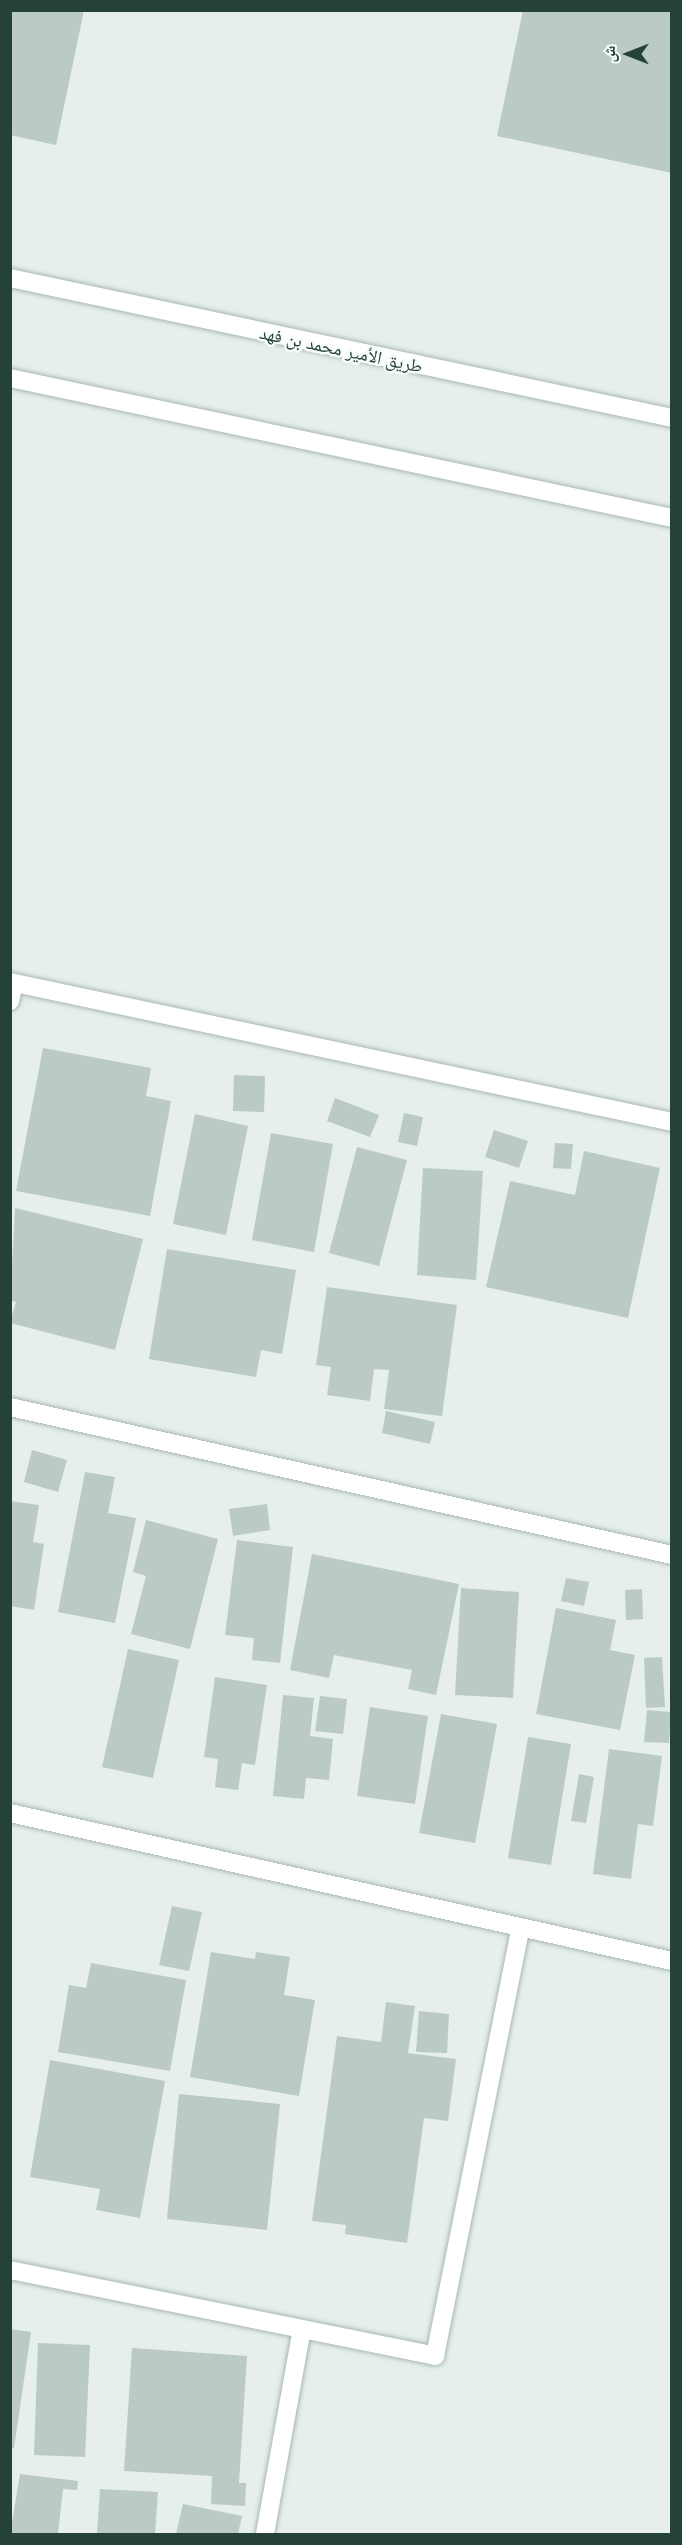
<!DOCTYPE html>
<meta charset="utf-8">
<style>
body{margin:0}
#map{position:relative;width:682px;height:2545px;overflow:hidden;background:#e6efeb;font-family:Poppins,"Noto Naskh Arabic",sans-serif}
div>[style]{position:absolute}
.building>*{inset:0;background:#bbcac4}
.roads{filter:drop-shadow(0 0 2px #a8b8b2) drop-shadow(0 0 2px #a8b8b2)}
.lane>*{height:18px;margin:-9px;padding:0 9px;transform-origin:9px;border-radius:9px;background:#fff}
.street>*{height:18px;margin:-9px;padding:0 9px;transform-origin:9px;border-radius:9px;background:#fff}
.secondary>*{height:18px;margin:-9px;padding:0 9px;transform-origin:9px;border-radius:9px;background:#fff}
span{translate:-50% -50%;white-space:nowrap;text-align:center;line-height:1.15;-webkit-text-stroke:5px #f7fbf9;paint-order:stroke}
.street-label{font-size:18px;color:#24423a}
.frame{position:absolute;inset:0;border:12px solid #24423a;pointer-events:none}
.north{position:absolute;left:598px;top:24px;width:60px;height:60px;-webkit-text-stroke:4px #f7fbf9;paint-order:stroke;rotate:270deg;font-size:16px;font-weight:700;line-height:24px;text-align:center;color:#24423a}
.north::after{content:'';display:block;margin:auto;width:21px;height:27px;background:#24423a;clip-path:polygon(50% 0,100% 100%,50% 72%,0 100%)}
</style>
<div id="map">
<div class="building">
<i style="clip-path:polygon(10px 10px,84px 10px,56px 145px,10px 135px)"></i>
<i style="clip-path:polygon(523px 10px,672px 10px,672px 173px,497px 136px)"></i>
<i style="clip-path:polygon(43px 1048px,151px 1068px,146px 1096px,171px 1101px,150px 1216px,16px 1191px)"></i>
<i style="clip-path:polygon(234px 1075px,265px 1076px,264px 1112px,233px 1111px)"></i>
<i style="clip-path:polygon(335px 1098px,379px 1115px,370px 1137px,327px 1121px)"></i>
<i style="clip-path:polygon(404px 1113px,423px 1117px,417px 1146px,398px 1142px)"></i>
<i style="clip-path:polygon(195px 1114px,248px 1126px,226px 1235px,173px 1224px)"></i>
<i style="clip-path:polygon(494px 1130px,528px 1141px,519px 1168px,485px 1157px)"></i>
<i style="clip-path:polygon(271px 1133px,333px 1144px,314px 1252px,252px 1240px)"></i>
<i style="clip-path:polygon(555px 1143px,573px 1144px,571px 1169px,553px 1168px)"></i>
<i style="clip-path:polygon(357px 1147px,407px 1160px,379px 1266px,329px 1253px)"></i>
<i style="clip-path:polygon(584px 1151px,660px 1168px,628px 1318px,486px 1287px,510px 1181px,575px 1195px)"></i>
<i style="clip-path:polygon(423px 1168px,483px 1171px,476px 1280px,417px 1275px)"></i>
<i style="clip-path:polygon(15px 1208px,143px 1239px,115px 1350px,10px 1323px,16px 1302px,10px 1300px)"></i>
<i style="clip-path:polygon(167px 1249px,296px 1270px,282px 1354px,261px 1350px,256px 1377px,149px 1359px)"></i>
<i style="clip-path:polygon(327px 1287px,457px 1305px,442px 1416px,384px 1409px,389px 1370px,374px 1369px,370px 1401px,327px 1395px,331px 1367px,316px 1365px)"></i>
<i style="clip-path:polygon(386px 1411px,435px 1422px,430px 1444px,382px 1433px)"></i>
<i style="clip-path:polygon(32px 1450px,67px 1460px,58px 1492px,24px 1482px)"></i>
<i style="clip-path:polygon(85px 1472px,115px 1477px,108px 1513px,136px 1518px,115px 1623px,58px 1612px)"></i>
<i style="clip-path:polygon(10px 1501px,39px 1505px,33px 1542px,44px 1544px,34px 1610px,10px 1606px)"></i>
<i style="clip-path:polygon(267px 1504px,270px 1530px,233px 1536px,229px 1509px)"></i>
<i style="clip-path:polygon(146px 1520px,218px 1539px,190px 1649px,131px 1634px,146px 1576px,133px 1572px)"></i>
<i style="clip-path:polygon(237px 1540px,293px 1547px,280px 1663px,252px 1660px,254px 1638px,225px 1635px)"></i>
<i style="clip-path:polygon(312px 1554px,459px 1584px,436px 1695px,408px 1689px,412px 1670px,334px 1655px,329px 1678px,290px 1670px)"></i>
<i style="clip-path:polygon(566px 1578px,589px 1582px,584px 1606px,561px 1601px)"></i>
<i style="clip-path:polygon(461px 1588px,519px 1592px,513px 1698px,455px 1695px)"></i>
<i style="clip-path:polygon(642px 1589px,643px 1619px,626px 1620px,625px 1590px)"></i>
<i style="clip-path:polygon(556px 1608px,616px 1620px,610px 1650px,635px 1655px,620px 1730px,536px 1714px)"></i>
<i style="clip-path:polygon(128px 1649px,179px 1660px,153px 1778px,102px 1767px)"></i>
<i style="clip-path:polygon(662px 1657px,665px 1707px,646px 1708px,644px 1658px)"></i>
<i style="clip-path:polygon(215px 1677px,267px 1685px,255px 1765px,242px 1763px,238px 1790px,215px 1787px,218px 1759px,204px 1757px)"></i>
<i style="clip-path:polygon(283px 1695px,314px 1698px,310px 1736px,333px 1739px,329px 1780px,306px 1778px,304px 1799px,273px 1796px)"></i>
<i style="clip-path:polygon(320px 1696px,347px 1699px,343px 1734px,315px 1731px)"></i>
<i style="clip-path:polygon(370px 1707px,428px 1716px,415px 1804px,357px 1796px)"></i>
<i style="clip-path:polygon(647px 1710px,671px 1712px,669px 1743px,644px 1742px)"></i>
<i style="clip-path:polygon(441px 1714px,497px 1724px,475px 1843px,419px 1833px)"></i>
<i style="clip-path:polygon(528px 1737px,571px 1744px,551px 1865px,508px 1858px)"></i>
<i style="clip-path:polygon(609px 1749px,662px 1756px,653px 1826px,638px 1824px,631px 1879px,593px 1874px)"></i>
<i style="clip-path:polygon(579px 1774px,594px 1777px,586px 1823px,571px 1821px)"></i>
<i style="clip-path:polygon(172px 1906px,202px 1912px,189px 1971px,159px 1965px)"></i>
<i style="clip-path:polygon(211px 1952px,255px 1959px,256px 1952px,290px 1957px,284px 1995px,315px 2000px,299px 2096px,190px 2077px)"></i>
<i style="clip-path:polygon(91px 1963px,186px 1980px,170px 2071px,58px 2052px,69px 1985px,86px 1988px)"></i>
<i style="clip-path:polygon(386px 2002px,415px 2006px,408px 2053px,456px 2059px,448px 2121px,424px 2118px,407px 2243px,345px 2234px,346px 2225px,312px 2221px,337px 2036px,381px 2042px)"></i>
<i style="clip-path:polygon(419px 2011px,449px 2014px,447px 2053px,416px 2052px)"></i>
<i style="clip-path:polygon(50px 2060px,165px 2081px,140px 2218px,96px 2210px,100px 2189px,30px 2177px)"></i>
<i style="clip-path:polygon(179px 2094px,280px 2104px,267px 2230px,167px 2219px)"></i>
<i style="clip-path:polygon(10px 2329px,31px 2332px,14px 2448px,10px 2448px)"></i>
<i style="clip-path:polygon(38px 2343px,90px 2345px,85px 2457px,34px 2455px)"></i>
<i style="clip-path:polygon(132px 2348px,247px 2356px,239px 2483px,246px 2483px,245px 2506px,211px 2504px,212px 2476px,124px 2471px)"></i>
<i style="clip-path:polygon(20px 2474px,78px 2481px,77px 2490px,63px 2489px,58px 2534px,10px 2534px)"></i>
<i style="clip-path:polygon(100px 2489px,158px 2492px,155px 2534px,97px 2534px)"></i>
<i style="clip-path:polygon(183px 2504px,242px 2516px,238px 2534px,176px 2534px)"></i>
</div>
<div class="roads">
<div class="lane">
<i style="left:265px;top:2534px;width:208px;rotate:-79.8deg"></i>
</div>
<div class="street">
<i style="left:10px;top:982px;width:677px;rotate:11.94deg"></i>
<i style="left:10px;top:1001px;width:18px;rotate:-77deg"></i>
<i style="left:10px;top:1407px;width:678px;rotate:12.6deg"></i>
<i style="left:10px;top:1813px;width:678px;rotate:12.6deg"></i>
<i style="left:10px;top:2270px;width:434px;rotate:11.4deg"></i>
<i style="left:435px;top:2356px;width:435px;rotate:-78.7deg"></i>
</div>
<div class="secondary">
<i style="left:10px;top:278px;width:677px;rotate:11.94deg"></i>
<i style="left:10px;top:378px;width:677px;rotate:11.94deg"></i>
</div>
</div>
<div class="street-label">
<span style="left:341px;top:350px;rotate:12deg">طريق الأمير محمد بن فهد</span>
</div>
<div class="frame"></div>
<div class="north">ش</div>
</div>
